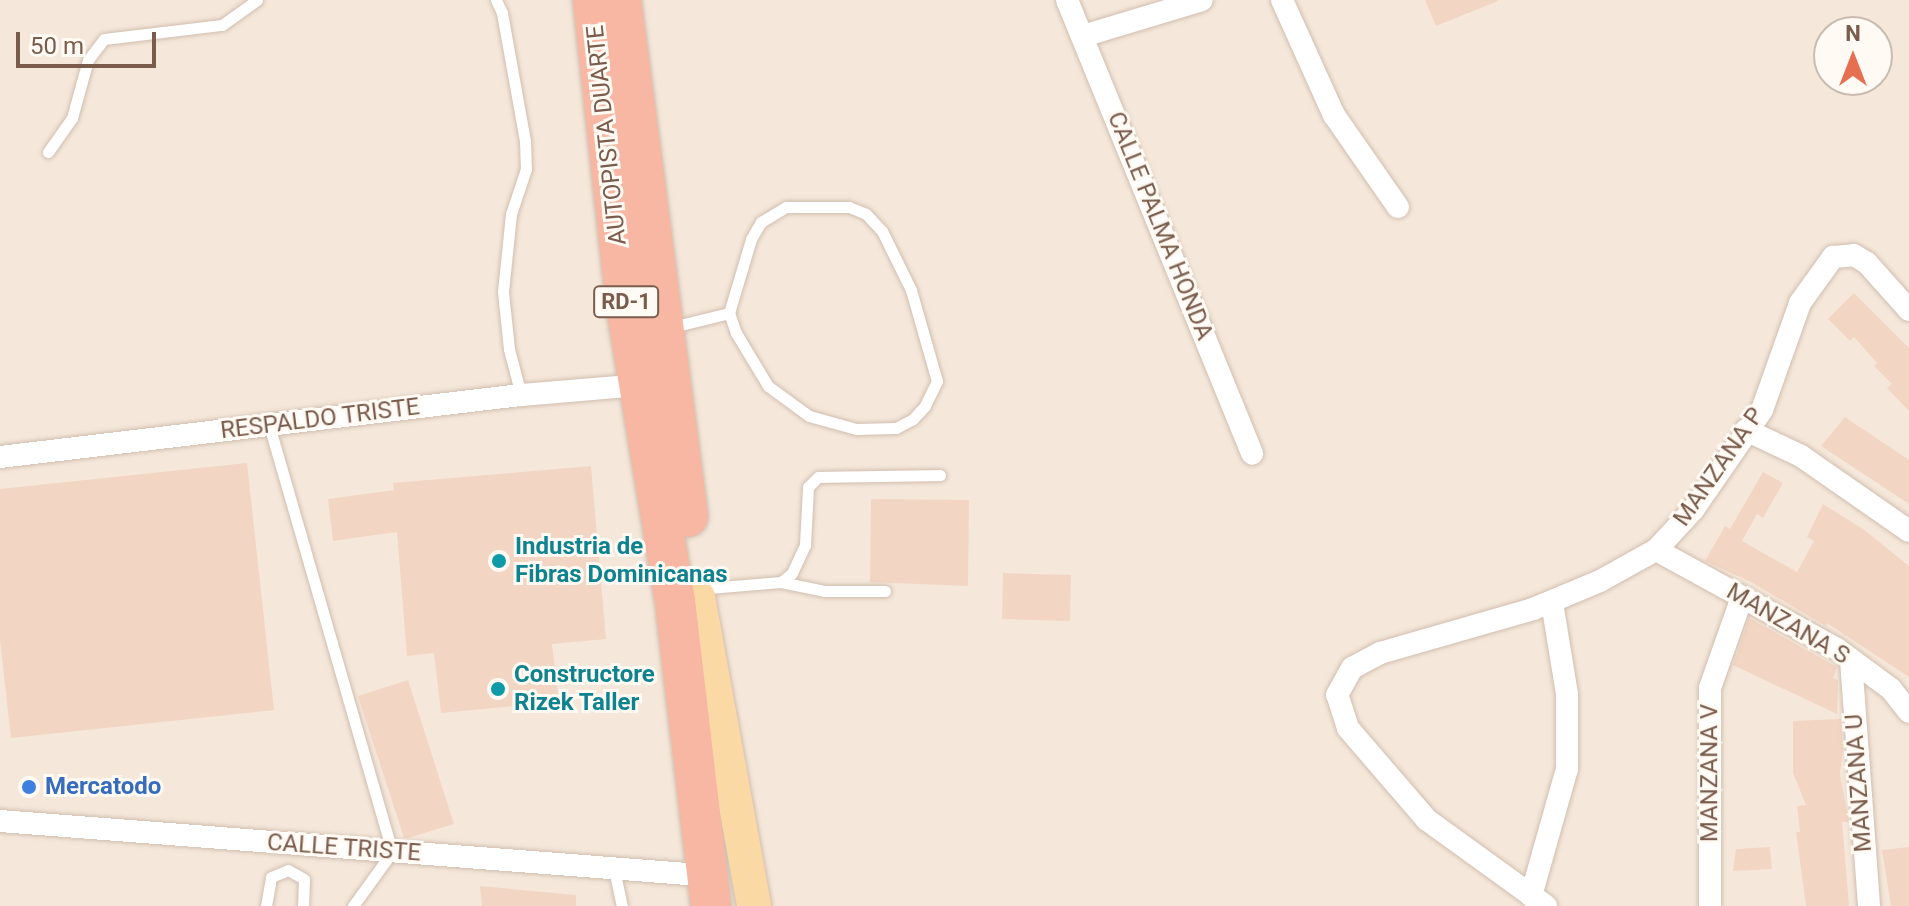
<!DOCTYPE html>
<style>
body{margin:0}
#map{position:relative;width:1909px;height:906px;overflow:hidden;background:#fdf6ec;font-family:Roboto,sans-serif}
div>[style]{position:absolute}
.residential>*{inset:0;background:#f5e8da}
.building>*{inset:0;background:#f3d5c3}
.roads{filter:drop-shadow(0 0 2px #d1beb0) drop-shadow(0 0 2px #d1beb0)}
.lane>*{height:11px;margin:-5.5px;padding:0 5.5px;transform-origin:5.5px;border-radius:5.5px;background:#fff}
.street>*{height:22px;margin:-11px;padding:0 11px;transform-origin:11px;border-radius:11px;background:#fff}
.primary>*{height:34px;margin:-17px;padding:0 17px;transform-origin:17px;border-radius:17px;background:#fbd9a5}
.highway>*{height:40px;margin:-20px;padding:0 20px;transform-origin:20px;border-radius:20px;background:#f7b7a3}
.dots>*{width:22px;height:22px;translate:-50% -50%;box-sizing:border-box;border:4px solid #fffaf3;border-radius:50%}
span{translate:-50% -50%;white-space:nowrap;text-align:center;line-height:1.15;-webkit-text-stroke:6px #fffaf3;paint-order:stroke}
.shield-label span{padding:2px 6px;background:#fffaf3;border:2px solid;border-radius:6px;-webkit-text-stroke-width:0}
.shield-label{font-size:22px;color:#7a5c4d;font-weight:700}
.street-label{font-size:24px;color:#7a5c4d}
.culture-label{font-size:24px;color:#0d838f;font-weight:700}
.left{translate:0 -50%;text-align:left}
.shop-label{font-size:24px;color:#366cbe;font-weight:700}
.north{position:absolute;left:1813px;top:16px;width:80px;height:80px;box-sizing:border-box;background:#fffaf3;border:2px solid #cabbb1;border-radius:50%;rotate:0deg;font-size:22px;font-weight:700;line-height:32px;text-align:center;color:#7a5c4d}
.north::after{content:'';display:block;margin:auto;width:28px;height:36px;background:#e76f51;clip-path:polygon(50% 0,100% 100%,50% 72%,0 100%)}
.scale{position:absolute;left:16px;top:32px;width:140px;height:36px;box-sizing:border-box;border:4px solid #7a5c4d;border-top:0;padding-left:10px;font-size:24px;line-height:28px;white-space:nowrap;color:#7a5c4d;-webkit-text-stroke:6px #fffaf3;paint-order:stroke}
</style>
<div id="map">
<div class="residential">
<i style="clip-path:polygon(evenodd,0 0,1909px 0,1909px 906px,0 906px,0 0,1829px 32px,1877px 32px,1877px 80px,1829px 80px,1829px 32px)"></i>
</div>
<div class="building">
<i style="clip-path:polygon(1425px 0,1497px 0,1498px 1px,1436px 26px)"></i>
<i style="clip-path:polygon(1854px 293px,1909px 348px,1909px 411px,1887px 388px,1892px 384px,1874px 366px,1877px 363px,1854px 337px,1850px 341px,1828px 319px)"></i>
<i style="clip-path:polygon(1845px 417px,1909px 460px,1909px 504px,1821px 446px)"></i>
<i style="clip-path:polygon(247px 463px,274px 710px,11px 738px,0 640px,0 489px)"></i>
<i style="clip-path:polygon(591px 466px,606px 639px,552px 644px,559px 702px,441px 713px,434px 653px,407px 656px,397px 532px,333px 541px,328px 499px,394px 490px,393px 483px)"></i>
<i style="clip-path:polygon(1763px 472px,1783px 483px,1763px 518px,1757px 514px,1742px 541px,1797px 572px,1814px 541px,1807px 537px,1823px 504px,1863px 529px,1909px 566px,1909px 677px,1827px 623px,1826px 626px,1751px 582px,1705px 561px,1725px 526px,1730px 529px)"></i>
<i style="clip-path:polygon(871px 499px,969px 500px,968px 586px,870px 582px)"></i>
<i style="clip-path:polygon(1003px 573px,1071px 575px,1070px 621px,1002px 619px)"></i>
<i style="clip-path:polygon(1749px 618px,1837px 667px,1833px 678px,1838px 680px,1837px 714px,1733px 665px)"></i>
<i style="clip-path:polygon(408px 680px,454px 824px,408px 838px,404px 838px,358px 696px)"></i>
<i style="clip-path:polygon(1841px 719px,1843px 749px,1840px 774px,1849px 822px,1842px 822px,1849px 906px,1806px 906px,1796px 832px,1800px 832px,1797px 806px,1806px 805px,1793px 773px,1793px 721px)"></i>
<i style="clip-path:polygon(1770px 847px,1772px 869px,1733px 871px,1736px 849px)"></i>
<i style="clip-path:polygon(1909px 847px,1909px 906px,1891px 906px,1882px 850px)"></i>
<i style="clip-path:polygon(480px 886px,576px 895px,576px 906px,482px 906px)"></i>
</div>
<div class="roads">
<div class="lane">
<i style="left:496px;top:0;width:14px;rotate:65deg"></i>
<i style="left:502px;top:13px;width:130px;rotate:79.8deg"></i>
<i style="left:525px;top:141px;width:28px;rotate:88deg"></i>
<i style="left:526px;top:169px;width:47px;rotate:108.4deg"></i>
<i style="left:511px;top:214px;width:78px;rotate:95.9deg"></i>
<i style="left:503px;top:292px;width:57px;rotate:84deg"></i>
<i style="left:509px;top:349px;width:48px;rotate:75.4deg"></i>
<i style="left:48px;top:152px;width:42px;rotate:-54.8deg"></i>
<i style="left:72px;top:118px;width:60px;rotate:-74.6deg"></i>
<i style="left:88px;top:60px;width:26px;rotate:-53deg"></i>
<i style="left:104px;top:39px;width:119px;rotate:-6.8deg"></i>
<i style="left:222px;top:25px;width:43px;rotate:-35.5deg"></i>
<i style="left:786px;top:207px;width:63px"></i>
<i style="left:849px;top:207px;width:18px;rotate:22deg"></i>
<i style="left:866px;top:214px;width:23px;rotate:47deg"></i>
<i style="left:882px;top:231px;width:66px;rotate:63.8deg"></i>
<i style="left:911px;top:290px;width:95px;rotate:74.1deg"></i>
<i style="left:937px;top:381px;width:28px;rotate:116deg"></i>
<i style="left:925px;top:406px;width:18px;rotate:133deg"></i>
<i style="left:913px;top:419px;width:19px;rotate:152deg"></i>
<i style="left:896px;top:428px;width:40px;rotate:178.6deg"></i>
<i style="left:856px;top:429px;width:49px;rotate:-164.5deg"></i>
<i style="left:809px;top:416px;width:51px;rotate:-143.8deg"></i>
<i style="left:768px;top:386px;width:62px;rotate:-121.1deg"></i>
<i style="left:736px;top:333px;width:21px;rotate:-109deg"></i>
<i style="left:729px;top:313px;width:77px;rotate:-73.4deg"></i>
<i style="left:751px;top:239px;width:20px;rotate:-60deg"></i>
<i style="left:761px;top:222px;width:29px;rotate:-31deg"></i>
<i style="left:672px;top:327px;width:59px;rotate:-13.8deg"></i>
<i style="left:269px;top:425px;width:444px;rotate:73.9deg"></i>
<i style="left:392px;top:852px;width:67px;rotate:125.8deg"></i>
<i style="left:781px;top:582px;width:14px;rotate:-39deg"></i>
<i style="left:792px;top:573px;width:31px;rotate:-65deg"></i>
<i style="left:805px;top:545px;width:58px;rotate:-87deg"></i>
<i style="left:808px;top:487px;width:14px;rotate:-45deg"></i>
<i style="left:818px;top:477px;width:122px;rotate:-0.9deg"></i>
<i style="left:697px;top:589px;width:84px;rotate:-4.8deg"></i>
<i style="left:781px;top:582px;width:45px;rotate:11.6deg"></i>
<i style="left:825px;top:591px;width:60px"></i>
<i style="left:614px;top:869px;width:38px;rotate:78deg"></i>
<i style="left:266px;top:906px;width:29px;rotate:-80deg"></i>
<i style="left:271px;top:877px;width:18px;rotate:-22deg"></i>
<i style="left:288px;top:870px;width:18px;rotate:29deg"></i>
<i style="left:304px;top:879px;width:27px;rotate:92deg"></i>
</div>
<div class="street">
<i style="left:1067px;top:0;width:490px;rotate:67.8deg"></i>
<i style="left:1282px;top:0;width:126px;rotate:65.7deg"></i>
<i style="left:1334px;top:115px;width:112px;rotate:55.2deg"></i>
<i style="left:1083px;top:36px;width:124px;rotate:-16.8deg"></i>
<i style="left:1746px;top:430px;width:61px;rotate:25.3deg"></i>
<i style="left:1801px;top:456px;width:131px;rotate:34.8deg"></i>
<i style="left:0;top:457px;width:525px;rotate:-6.79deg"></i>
<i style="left:521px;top:395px;width:119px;rotate:-4.8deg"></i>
<i style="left:1656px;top:550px;width:206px;rotate:28.7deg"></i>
<i style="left:1837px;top:649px;width:67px;rotate:36.5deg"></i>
<i style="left:1891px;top:689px;width:29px;rotate:52deg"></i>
<i style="left:1851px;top:660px;width:247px;rotate:85.8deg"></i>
<i style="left:0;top:821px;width:690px;rotate:4.41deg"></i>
<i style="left:1531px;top:896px;width:132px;rotate:-74.2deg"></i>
<i style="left:1567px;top:769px;width:75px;rotate:-90deg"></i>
<i style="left:1567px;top:694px;width:93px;rotate:-99.3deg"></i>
<i style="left:1546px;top:906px;width:147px;rotate:-144.1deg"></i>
<i style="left:1427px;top:820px;width:121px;rotate:-130.7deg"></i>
<i style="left:1348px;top:728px;width:35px;rotate:-108deg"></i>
<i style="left:1337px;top:695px;width:31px;rotate:-61deg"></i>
<i style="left:1352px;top:668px;width:32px;rotate:-28deg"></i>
<i style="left:1380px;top:653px;width:159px;rotate:-16deg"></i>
<i style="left:1533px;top:609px;width:73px;rotate:-22.7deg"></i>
<i style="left:1600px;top:581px;width:64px;rotate:-29deg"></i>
<i style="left:1656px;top:550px;width:54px;rotate:-47.2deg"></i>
<i style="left:1693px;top:510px;width:121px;rotate:-55.4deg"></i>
<i style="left:1762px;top:410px;width:114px;rotate:-70.4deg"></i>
<i style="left:1800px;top:303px;width:57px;rotate:-54.3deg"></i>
<i style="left:1833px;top:257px;width:21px;rotate:-5deg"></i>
<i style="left:1854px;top:255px;width:15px;rotate:32deg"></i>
<i style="left:1867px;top:263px;width:63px;rotate:48.2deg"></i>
<i style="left:1710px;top:906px;width:218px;rotate:-90deg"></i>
<i style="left:1710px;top:688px;width:96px;rotate:-70.6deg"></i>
</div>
<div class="primary">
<i style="left:698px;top:597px;width:314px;rotate:79.7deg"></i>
</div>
<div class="highway">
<i style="left:593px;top:0;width:313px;rotate:83.8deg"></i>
<i style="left:627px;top:311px;width:294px;rotate:80.6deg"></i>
<i style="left:675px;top:601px;width:307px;rotate:83.3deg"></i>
<i style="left:621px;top:0;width:521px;rotate:82.62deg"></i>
</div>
</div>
<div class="dots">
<i style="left:499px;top:561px;background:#0f9aa8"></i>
<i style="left:498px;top:689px;background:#0f9aa8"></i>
<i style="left:29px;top:787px;background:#3f7fe0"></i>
</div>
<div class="shield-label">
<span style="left:626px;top:302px">RD-1</span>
</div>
<div class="street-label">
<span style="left:607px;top:135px;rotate:-96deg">AUTOPISTA DUARTE</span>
<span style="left:1160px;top:226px;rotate:68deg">CALLE PALMA HONDA</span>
<span style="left:320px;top:419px;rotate:-7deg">RESPALDO TRISTE</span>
<span style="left:1719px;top:467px;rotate:-55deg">MANZANA P</span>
<span style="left:1788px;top:624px;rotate:30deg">MANZANA S</span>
<span style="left:1710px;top:773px;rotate:-90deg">MANZANA V</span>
<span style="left:1859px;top:783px;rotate:-94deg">MANZANA U</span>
<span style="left:344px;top:848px;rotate:4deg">CALLE TRISTE</span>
</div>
<div class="culture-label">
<span class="left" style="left:515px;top:561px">Industria de<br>Fibras Dominicanas</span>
<span class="left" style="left:514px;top:689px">Constructore<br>Rizek Taller</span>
</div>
<div class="shop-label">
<span class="left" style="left:45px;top:787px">Mercatodo</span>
</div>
<div class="north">N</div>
<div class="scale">50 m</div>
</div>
